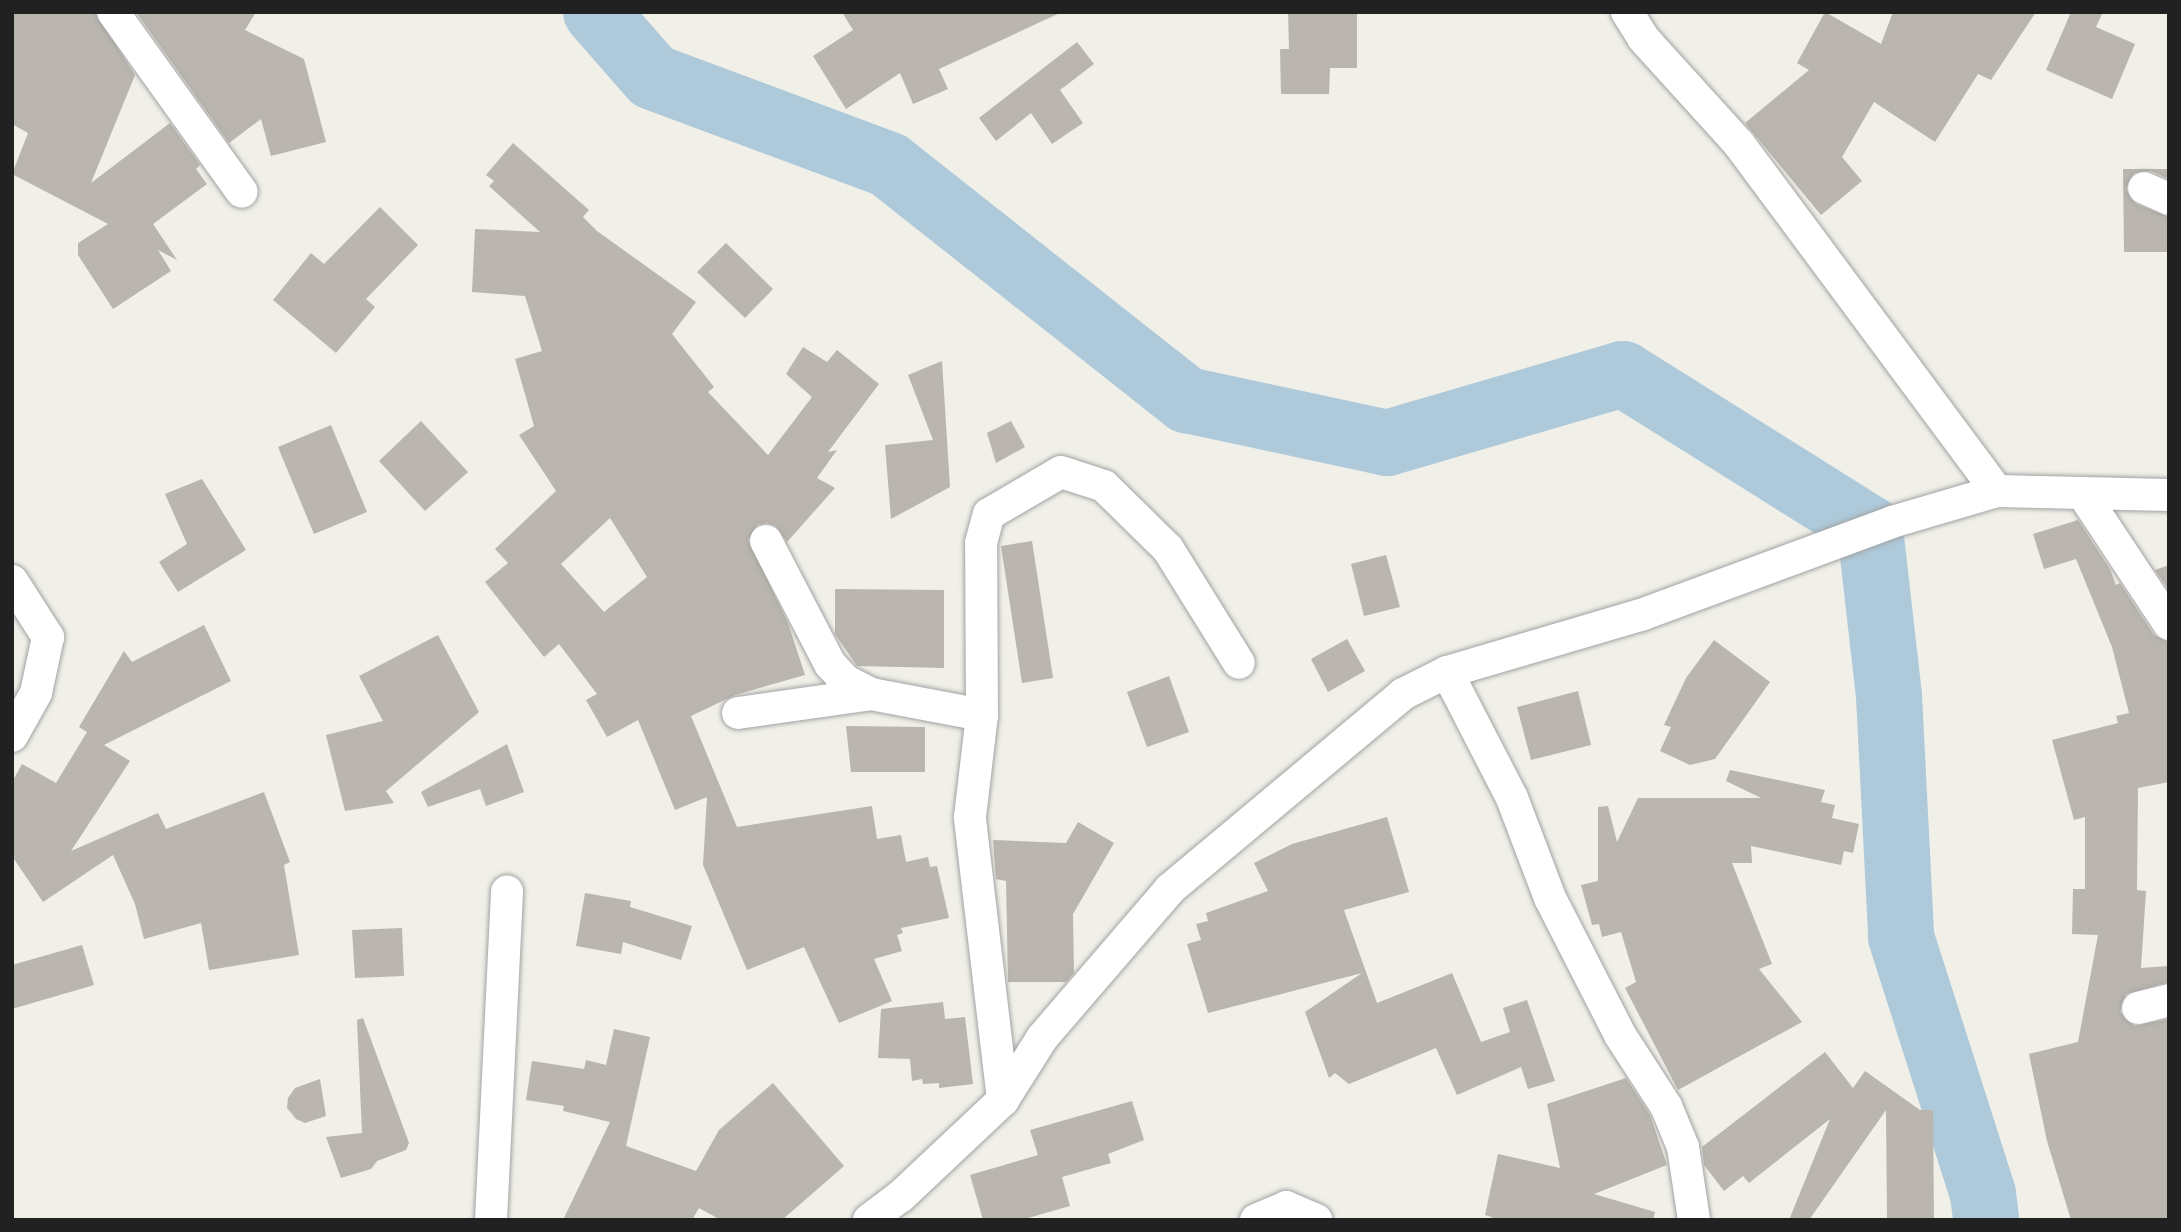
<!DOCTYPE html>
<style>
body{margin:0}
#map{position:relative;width:2181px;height:1232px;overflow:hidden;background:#f0efe8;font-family:"Sofia Sans Condensed",sans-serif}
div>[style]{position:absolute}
.river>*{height:66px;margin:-33px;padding:0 33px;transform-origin:33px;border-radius:33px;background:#adc9da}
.building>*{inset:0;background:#bab5ae}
.roads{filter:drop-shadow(0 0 2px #a2a2a2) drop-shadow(0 0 2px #a2a2a2)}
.street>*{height:32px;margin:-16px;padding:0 16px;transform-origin:16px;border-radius:16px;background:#fff}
span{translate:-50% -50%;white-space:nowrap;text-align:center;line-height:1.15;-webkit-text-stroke:6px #fff;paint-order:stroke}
.frame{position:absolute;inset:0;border:14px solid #212121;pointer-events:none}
</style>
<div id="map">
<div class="river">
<i style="left:596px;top:12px;width:86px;rotate:48.8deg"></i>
<i style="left:653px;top:77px;width:252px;rotate:20.4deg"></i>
<i style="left:889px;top:165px;width:380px;rotate:38.3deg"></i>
<i style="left:1187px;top:400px;width:205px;rotate:12.1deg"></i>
<i style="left:1387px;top:443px;width:246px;rotate:-16.3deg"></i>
<i style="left:1623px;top:374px;width:292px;rotate:32.1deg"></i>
<i style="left:1870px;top:529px;width:168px;rotate:83.5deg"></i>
<i style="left:1889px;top:696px;width:241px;rotate:87.1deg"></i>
<i style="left:1901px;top:937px;width:270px;rotate:72.3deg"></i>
<i style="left:1983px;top:1194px;width:26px;rotate:83deg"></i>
</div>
<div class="building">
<i style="clip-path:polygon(12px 12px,95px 12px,135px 75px,91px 183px,170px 123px,200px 165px,196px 169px,207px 184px,153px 224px,177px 260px,158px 250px,171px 271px,113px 309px,78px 255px,78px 243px,108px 224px,12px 174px,28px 133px,12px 124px)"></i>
<i style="clip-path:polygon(136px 12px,256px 12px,245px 30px,304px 59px,326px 142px,271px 156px,261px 119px,229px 143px)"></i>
<i style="clip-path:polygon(842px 12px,1062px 12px,939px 69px,948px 89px,913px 104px,900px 73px,846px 109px,813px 56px,853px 30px)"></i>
<i style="clip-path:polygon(1288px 12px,1357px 12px,1357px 68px,1330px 68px,1329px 94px,1281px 94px,1280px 49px,1289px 49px)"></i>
<i style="clip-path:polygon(1825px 12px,1881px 44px,1893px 12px,2036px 12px,1991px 80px,1978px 74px,1935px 142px,1874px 102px,1842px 157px,1862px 181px,1821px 215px,1745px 123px,1809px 70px,1797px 63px)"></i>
<i style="clip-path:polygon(2071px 12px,2103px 12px,2096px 27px,2135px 44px,2112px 99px,2046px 70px)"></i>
<i style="clip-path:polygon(1077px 42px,1094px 64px,1060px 90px,1083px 123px,1052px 144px,1031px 113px,996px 141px,979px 118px)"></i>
<i style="clip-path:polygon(evenodd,513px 143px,589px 210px,583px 217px,597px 231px,696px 302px,672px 334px,714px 387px,708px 392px,768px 455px,812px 397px,786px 374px,803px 347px,827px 362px,837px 350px,879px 384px,828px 452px,837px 450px,817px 478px,835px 488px,787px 542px,776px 526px,767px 523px,757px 525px,748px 540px,788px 623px,805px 675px,735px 695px,691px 716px,737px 827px,872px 806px,877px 839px,901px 835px,906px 862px,928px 857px,930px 867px,937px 866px,949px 918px,901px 928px,903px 933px,897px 935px,902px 951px,874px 959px,892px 1001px,839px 1023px,804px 947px,747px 970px,703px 865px,707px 797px,675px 810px,638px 720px,607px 737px,586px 700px,597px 694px,559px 644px,544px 657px,485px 582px,508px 563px,495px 549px,556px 491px,519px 435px,534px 426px,515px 359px,542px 351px,525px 296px,472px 292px,475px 229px,540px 232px,489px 186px,494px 181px,486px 175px,513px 143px,610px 518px,647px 577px,604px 612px,561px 564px,610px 518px)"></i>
<i style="clip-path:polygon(2123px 169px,2169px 169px,2169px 179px,2151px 171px,2134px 173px,2126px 189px,2136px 204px,2169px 217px,2169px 252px,2124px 252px)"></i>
<i style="clip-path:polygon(380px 207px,418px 245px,366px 299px,375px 307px,336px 353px,273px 300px,311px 253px,324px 264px)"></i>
<i style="clip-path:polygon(726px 243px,773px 289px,745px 318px,697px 272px)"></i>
<i style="clip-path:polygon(942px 361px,950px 487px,891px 519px,885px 445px,933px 440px,908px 375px)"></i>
<i style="clip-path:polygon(421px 421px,468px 472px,425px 511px,379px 461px)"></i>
<i style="clip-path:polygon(1011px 421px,1025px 447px,996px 463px,987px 433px)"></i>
<i style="clip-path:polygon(331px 425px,367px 512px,314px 534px,278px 447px)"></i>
<i style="clip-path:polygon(202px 479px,246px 550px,178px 592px,159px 562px,187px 544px,165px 494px)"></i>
<i style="clip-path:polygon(2078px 520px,2110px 569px,2116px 585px,2120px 583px,2154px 635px,2169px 642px,2169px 782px,2138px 788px,2137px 890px,2146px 891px,2141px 968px,2169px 966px,2169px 982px,2126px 994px,2120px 1012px,2134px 1026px,2169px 1019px,2169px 1220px,2071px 1220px,2047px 1141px,2029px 1054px,2078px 1042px,2098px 935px,2072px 934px,2073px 889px,2085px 889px,2085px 817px,2074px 820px,2052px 740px,2118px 723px,2116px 716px,2129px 713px,2112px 647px,2076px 559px,2044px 569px,2033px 534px)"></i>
<i style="clip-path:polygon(1032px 541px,1053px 678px,1022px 683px,1001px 546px)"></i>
<i style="clip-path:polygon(1386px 555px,1400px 607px,1364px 616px,1351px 564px)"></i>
<i style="clip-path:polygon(2169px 565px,2169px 590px,2155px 570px)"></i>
<i style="clip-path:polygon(835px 589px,944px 590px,944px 668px,857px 666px,835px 634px)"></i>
<i style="clip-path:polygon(204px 625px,231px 681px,104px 745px,130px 761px,71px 851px,158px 813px,166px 829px,264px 792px,290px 862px,284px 865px,299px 955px,209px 970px,201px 923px,144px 939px,135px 904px,113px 855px,43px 902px,12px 856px,12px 782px,22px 764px,56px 783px,87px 732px,79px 727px,124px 651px,132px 662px)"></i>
<i style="clip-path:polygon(438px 635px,479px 712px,386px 791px,394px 803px,345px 811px,326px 735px,383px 721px,359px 676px)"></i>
<i style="clip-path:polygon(1347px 639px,1365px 671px,1328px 692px,1311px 659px)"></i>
<i style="clip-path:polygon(1714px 640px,1770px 682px,1715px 759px,1690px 765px,1660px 751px,1671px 727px,1664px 725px,1686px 678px)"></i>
<i style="clip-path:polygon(1169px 676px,1189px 732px,1147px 747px,1127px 692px)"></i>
<i style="clip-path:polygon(1578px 691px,1591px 745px,1531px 760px,1517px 707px)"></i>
<i style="clip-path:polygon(846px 726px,925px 727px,925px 772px,851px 772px)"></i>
<i style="clip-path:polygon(507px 744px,524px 792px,486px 806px,480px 789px,428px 807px,421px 792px)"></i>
<i style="clip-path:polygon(1730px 770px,1825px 790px,1821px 802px,1835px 805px,1832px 818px,1859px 824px,1853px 853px,1844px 851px,1841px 865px,1751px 846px,1752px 863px,1732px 863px,1772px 964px,1759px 969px,1802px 1022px,1678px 1090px,1625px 988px,1636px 982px,1621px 932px,1602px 937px,1599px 924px,1592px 925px,1581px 885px,1598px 881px,1598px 807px,1608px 806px,1617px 842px,1638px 798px,1761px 798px,1726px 781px)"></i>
<i style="clip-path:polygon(1387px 817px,1409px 892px,1344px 910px,1377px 1003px,1452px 973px,1481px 1042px,1510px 1032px,1503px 1008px,1527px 1000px,1555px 1081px,1528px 1089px,1521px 1067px,1457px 1095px,1436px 1048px,1349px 1084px,1335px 1073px,1329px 1078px,1305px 1012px,1362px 973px,1208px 1013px,1187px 944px,1201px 940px,1196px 924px,1208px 921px,1206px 913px,1268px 891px,1254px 863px,1292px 844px)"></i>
<i style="clip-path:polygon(1078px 822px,1114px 843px,1073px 914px,1074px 973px,1066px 982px,1008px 982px,1006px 881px,996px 879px,993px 840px,1066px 843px)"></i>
<i style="clip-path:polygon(585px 893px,631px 901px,630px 907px,692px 926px,681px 960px,623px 942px,621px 954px,576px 946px)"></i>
<i style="clip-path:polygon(402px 928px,404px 976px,355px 978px,352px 930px)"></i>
<i style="clip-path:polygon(82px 945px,94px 985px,12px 1009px,12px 965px)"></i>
<i style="clip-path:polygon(943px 1002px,945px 1019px,965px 1017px,973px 1084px,939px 1088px,939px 1083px,923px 1084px,922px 1079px,912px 1081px,910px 1059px,878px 1058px,881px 1009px)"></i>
<i style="clip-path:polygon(363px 1018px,409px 1143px,406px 1150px,377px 1161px,371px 1169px,341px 1178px,326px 1137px,362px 1133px,357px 1020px)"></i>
<i style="clip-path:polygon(614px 1029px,650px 1037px,626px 1146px,696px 1171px,719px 1130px,773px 1083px,844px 1166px,782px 1220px,721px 1220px,699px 1208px,692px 1220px,563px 1220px,610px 1122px,563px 1111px,564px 1106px,526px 1100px,532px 1061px,584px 1069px,586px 1060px,606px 1065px)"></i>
<i style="clip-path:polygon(1825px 1052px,1853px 1088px,1865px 1071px,1920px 1110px,1933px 1110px,1934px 1220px,1887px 1220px,1886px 1110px,1809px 1220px,1789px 1220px,1830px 1119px,1749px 1183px,1743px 1176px,1724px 1191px,1704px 1165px,1702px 1147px)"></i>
<i style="clip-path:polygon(1626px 1078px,1650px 1115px,1667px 1165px,1594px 1194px,1655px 1212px,1653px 1220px,1500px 1220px,1485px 1215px,1498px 1154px,1560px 1168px,1547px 1104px)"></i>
<i style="clip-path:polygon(320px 1079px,326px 1116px,305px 1123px,296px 1119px,287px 1108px,288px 1098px,295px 1088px)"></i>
<i style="clip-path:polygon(1132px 1101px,1144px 1140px,1108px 1154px,1111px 1163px,1062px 1177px,1070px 1206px,1021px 1220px,983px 1220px,970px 1175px,1038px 1155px,1030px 1130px)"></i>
</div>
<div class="roads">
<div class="street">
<i style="left:113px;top:12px;width:221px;rotate:54.4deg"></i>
<i style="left:1627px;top:12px;width:31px;rotate:58deg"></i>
<i style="left:1643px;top:38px;width:143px;rotate:47.8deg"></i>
<i style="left:1739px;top:144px;width:432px;rotate:53.4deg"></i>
<i style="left:2144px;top:188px;width:27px;rotate:24deg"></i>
<i style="left:2083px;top:494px;width:156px;rotate:56.5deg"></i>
<i style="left:766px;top:541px;width:139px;rotate:62.5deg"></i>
<i style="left:830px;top:664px;width:23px;rotate:47deg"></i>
<i style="left:846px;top:681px;width:28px;rotate:27deg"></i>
<i style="left:12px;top:581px;width:67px;rotate:57.3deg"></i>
<i style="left:48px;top:637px;width:57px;rotate:102.1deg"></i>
<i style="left:36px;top:693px;width:49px;rotate:119.2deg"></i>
<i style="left:1447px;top:672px;width:142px;rotate:62.7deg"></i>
<i style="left:1512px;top:798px;width:107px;rotate:69.2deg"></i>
<i style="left:1550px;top:898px;width:154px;rotate:62.9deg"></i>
<i style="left:1620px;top:1035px;width:85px;rotate:57.1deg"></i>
<i style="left:1666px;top:1106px;width:44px;rotate:67.5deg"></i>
<i style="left:1683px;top:1147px;width:74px;rotate:81.4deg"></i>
<i style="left:738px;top:713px;width:134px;rotate:-8.1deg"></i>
<i style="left:871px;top:694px;width:113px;rotate:10.7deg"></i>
<i style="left:2138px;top:1008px;width:32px;rotate:-14deg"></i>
<i style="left:1003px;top:1100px;width:285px;rotate:-96.7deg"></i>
<i style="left:970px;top:817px;width:103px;rotate:-83.3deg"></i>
<i style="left:982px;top:715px;width:172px;rotate:-90.3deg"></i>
<i style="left:981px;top:543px;width:30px;rotate:-75deg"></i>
<i style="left:989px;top:514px;width:83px;rotate:-30.3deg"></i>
<i style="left:1061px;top:472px;width:45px;rotate:18deg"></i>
<i style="left:1104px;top:486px;width:90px;rotate:44.5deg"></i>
<i style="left:1168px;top:549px;width:134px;rotate:58.1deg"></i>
<i style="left:491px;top:1220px;width:329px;rotate:-87.2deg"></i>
<i style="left:869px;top:1220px;width:39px;rotate:-37deg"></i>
<i style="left:900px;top:1197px;width:141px;rotate:-43.3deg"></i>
<i style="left:1003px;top:1100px;width:73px;rotate:-57.8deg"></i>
<i style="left:1042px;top:1038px;width:196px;rotate:-49.3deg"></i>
<i style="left:1170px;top:889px;width:304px;rotate:-39.9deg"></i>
<i style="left:1403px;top:694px;width:49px;rotate:-26.6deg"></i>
<i style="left:1447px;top:672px;width:202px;rotate:-16.4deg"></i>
<i style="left:1641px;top:615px;width:268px;rotate:-20.3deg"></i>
<i style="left:1892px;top:522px;width:109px;rotate:-16.4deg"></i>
<i style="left:1997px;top:491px;width:172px;rotate:1.3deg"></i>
<i style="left:1256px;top:1220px;width:33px;rotate:-23deg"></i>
<i style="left:1286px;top:1207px;width:33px;rotate:23deg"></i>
</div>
</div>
<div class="frame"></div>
</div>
